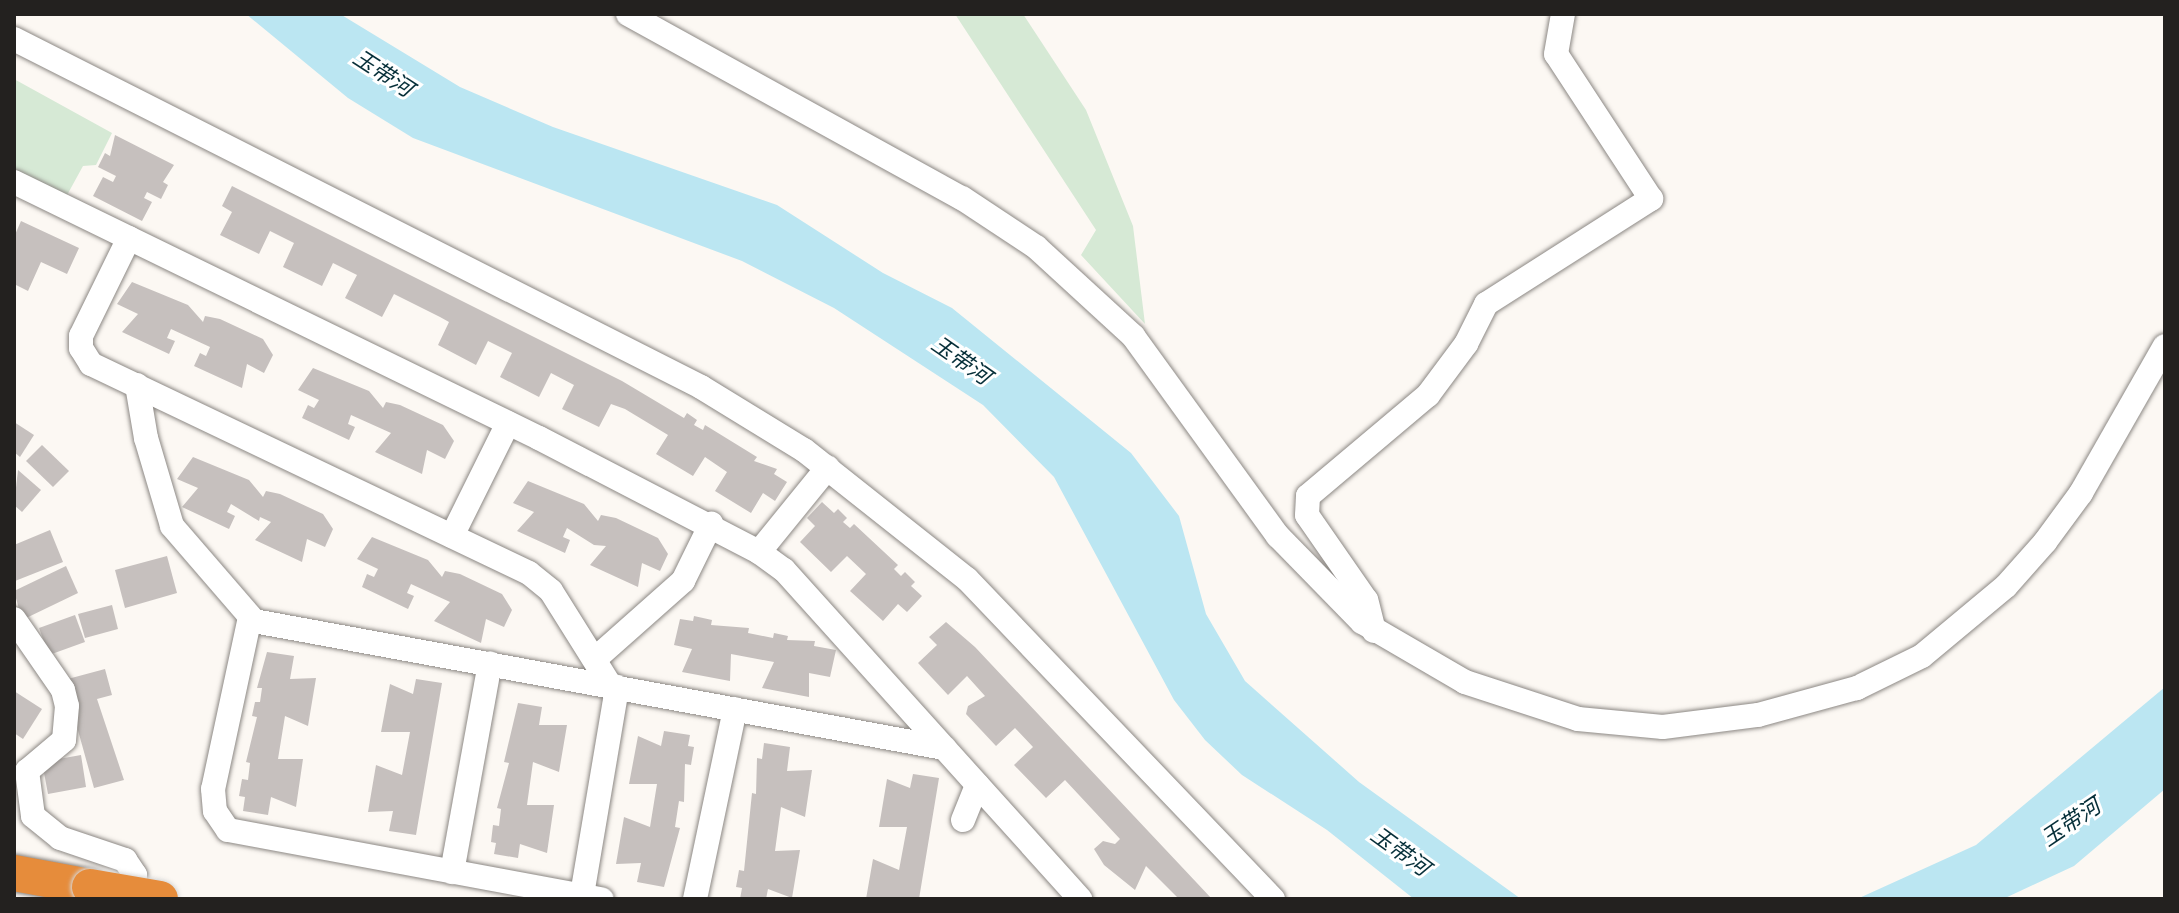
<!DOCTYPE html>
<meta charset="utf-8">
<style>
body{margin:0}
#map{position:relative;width:2179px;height:913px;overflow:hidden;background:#fcf8f3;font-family:Overpass,"Noto Sans SC",sans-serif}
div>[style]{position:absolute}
.green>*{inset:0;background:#d6e9d5}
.water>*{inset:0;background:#bbe6f2}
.building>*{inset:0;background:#c6c0be}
.roads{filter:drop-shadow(0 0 2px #8c8884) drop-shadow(0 0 2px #8c8884)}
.minor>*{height:24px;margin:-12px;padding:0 12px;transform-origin:12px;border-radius:12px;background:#fff}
.highway>*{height:36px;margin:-18px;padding:0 18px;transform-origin:18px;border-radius:18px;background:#e68c3b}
.bridges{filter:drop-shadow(0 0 2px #d7d7d7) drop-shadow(0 0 2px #d7d7d7)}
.highway-bridge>*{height:36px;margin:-18px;padding:0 18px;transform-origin:18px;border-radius:18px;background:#e68c3b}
span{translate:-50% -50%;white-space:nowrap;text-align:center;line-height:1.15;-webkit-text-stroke:6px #fff;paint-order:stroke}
.water-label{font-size:22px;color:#062f39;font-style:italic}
.frame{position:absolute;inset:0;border:16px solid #23211f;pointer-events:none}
</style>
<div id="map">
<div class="green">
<i style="clip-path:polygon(955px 14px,1023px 14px,1086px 110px,1133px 226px,1145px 324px,1081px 255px,1096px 230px)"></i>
<i style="clip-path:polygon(14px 79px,112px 133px,96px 165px,83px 166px,66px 197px,14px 171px)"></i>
</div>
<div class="water">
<i style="clip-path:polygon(246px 14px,340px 14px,460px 87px,553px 127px,777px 205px,883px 273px,952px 308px,1131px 453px,1179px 516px,1206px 614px,1245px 681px,1359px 782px,1521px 899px,1414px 899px,1327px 830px,1242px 775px,1205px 740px,1174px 700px,1054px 477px,983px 405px,834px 308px,742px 261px,413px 138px,348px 98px)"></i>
<i style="clip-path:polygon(2165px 687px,2165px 789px,2074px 866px,2003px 899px,1857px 899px,1976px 845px)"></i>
</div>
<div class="building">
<i style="clip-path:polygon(115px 135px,174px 165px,163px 182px,168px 185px,161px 199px,147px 192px,144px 198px,152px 202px,142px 221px,93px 196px,103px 177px,113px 182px,116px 176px,98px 167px,105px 153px,110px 156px)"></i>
<i style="clip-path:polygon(232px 186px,622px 381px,684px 418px,687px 413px,697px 420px,694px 425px,703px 430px,705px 425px,757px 457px,754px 461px,777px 469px,774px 474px,787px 482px,775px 501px,763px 493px,751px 513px,715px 491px,727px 472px,705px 457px,693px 476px,656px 454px,668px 435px,625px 409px,611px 404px,599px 427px,562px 409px,574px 385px,551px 373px,539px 397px,500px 377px,512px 353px,488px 341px,476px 365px,438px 345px,449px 322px,440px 317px,394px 294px,382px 317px,345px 298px,357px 275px,333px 263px,322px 286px,283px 267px,294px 243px,270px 231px,259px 254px,220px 235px,232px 212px,222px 206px)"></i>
<i style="clip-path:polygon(21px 221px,79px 248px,67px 274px,41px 262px,28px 291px,14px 284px,14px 237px)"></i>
<i style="clip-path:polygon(132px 282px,188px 305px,203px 322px,205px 316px,220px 319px,263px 339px,273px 355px,264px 373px,247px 364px,242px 388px,194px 366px,200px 353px,206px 356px,210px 347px,171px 329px,167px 338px,175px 341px,169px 354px,122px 332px,138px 314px,117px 304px)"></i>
<i style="clip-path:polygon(313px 368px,369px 391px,383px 408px,386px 402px,400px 405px,443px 425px,454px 441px,445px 459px,427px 450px,422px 474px,375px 452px,391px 433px,351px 415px,348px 424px,355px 427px,349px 440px,302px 418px,308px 405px,314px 408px,319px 400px,298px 390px)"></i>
<i style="clip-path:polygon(14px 422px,34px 435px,20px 457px,14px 452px)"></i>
<i style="clip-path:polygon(42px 445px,69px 471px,53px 487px,26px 461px)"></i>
<i style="clip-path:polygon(193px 457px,249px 480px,263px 497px,266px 491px,280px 494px,323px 514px,333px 529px,325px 547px,307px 539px,302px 562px,255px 540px,271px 522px,260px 517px,259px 521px,231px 504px,227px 512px,235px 516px,229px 529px,182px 507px,198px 488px,177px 479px)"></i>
<i style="clip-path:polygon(18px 470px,41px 490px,22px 512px,14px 505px)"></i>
<i style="clip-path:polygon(528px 481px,584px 504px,598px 521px,601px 515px,616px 518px,658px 538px,668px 554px,660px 571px,642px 563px,638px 587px,590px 565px,606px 546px,594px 545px,567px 528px,563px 537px,570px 540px,565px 553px,517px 531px,534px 512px,513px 503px)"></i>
<i style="clip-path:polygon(822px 502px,834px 513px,838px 509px,847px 518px,843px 522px,850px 528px,854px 524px,898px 565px,894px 569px,901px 576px,905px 572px,915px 582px,911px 586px,922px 596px,907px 612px,898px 604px,883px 621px,850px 591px,866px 574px,847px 556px,831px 572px,800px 542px,815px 526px,807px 518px)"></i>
<i style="clip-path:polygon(50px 530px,63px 562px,15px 581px,14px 545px)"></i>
<i style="clip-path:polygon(372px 537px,428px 560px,442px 577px,445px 571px,460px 574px,502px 594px,512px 610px,504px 627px,486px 619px,481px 643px,434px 621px,450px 602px,411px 584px,407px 593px,414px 596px,408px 609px,362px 587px,367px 574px,374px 577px,378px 569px,357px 559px)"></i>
<i style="clip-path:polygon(167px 556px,177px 593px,125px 608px,115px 570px)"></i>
<i style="clip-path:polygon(66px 566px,78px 593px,22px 620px,14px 591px)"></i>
<i style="clip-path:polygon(112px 605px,118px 629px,85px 638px,78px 614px)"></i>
<i style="clip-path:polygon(75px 615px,85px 642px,49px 655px,39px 628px)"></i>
<i style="clip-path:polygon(694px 616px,712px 620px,711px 625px,749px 628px,748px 633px,773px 638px,774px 633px,788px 636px,787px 640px,815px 641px,814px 646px,836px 650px,830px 677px,809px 673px,809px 697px,762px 688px,774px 662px,731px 654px,730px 681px,682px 672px,692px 649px,674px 645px,680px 619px,693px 621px)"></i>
<i style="clip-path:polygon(946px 622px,975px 647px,1212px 899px,1179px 899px,1146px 866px,1135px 890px,1104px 865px,1094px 849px,1103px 841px,1115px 844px,1120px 839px,1065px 780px,1046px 798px,1014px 765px,1033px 747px,1015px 728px,996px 746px,966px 714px,968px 706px,985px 696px,967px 676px,948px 695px,918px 663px,937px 645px,929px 637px)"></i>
<i style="clip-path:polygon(267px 652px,294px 656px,290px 679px,316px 678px,308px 726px,285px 716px,278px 759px,303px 759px,296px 807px,271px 797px,268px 815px,243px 811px,245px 797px,239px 796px,242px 779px,248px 780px,250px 763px,246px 762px,257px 717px,252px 716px,255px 702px,260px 702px,262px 688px,257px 688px)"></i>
<i style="clip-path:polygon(105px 669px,112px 695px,97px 699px,124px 780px,94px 788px,64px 680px)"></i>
<i style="clip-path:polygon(416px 679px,442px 683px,416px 835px,389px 831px,393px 811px,368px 812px,376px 765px,402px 775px,410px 732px,381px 732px,390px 684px,413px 694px)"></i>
<i style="clip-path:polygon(14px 691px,42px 709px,23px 739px,14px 733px)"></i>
<i style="clip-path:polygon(518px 703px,542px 707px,539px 725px,567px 725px,559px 772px,533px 762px,527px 805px,554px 805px,547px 853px,520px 844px,518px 858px,494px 854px,496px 843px,491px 842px,493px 825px,499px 826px,501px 809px,497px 808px,509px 763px,504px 762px)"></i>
<i style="clip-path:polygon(664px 731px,690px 735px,688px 746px,694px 747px,691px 765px,685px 764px,684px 802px,679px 801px,675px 827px,680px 828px,664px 887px,637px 882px,641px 863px,616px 864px,624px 817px,650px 827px,657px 784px,629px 784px,638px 736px,661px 746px)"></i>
<i style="clip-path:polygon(764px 743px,790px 747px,787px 771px,812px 770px,805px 817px,781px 807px,775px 851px,800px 850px,792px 898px,768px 889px,766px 899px,740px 899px,742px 888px,736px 887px,739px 870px,744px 871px,752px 793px,756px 794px,757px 758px,762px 759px)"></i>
<i style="clip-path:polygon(81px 755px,86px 787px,48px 794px,42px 762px)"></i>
<i style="clip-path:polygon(913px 774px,939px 778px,919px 899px,866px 899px,873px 859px,899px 870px,907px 827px,879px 827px,887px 779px,910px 788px)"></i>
</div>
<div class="roads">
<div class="minor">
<i style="left:628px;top:14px;width:381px;rotate:28.9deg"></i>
<i style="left:962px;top:198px;width:89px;rotate:33.5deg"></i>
<i style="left:1036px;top:247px;width:132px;rotate:42.5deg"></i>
<i style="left:1133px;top:336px;width:247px;rotate:54.1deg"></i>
<i style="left:1278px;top:536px;width:120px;rotate:45.7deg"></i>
<i style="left:1362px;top:622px;width:119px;rotate:30.2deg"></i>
<i style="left:1465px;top:682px;width:119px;rotate:18.1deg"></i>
<i style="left:1578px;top:719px;width:85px;rotate:5.4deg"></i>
<i style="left:1663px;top:727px;width:96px;rotate:-7.2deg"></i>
<i style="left:1758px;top:715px;width:103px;rotate:-15.3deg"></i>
<i style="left:1857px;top:688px;width:72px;rotate:-26.2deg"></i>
<i style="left:1922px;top:656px;width:109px;rotate:-39.8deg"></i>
<i style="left:2006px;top:586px;width:59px;rotate:-48.4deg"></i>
<i style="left:2045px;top:542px;width:61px;rotate:-53.7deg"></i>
<i style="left:2081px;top:493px;width:169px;rotate:-60.3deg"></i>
<i style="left:14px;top:39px;width:770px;rotate:26.86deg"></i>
<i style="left:701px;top:387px;width:121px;rotate:31.5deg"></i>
<i style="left:804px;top:450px;width:208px;rotate:38.4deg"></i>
<i style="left:967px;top:579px;width:443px;rotate:46.3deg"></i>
<i style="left:14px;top:182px;width:584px;rotate:25.99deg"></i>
<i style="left:539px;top:438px;width:248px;rotate:27.4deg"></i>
<i style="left:759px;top:552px;width:31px;rotate:36deg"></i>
<i style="left:784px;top:570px;width:443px;rotate:48deg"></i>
<i style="left:129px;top:238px;width:109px;rotate:116.1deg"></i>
<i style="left:81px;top:336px;width:12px;rotate:90deg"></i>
<i style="left:81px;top:348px;width:19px;rotate:58deg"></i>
<i style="left:91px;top:364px;width:485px;rotate:25.5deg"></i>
<i style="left:529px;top:573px;width:28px;rotate:39deg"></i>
<i style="left:551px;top:591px;width:111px;rotate:57.9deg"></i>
<i style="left:137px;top:385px;width:54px;rotate:80.4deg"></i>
<i style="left:146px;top:438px;width:92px;rotate:73.5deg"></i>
<i style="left:172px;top:526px;width:125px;rotate:49.2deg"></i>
<i style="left:254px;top:621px;width:702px;rotate:10.43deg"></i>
<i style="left:452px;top:536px;width:126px;rotate:-63.6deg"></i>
<i style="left:759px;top:552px;width:109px;rotate:-50.9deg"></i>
<i style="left:250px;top:617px;width:176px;rotate:102.1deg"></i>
<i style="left:213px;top:789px;width:22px;rotate:85deg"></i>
<i style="left:215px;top:811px;width:23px;rotate:56deg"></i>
<i style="left:228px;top:830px;width:380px;rotate:10.5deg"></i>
<i style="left:14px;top:619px;width:86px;rotate:55.4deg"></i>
<i style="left:63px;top:690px;width:16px;rotate:76deg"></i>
<i style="left:67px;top:706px;width:34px;rotate:95deg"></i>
<i style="left:64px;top:740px;width:48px;rotate:140deg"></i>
<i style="left:27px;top:771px;width:45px;rotate:82.4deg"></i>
<i style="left:33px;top:816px;width:35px;rotate:39deg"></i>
<i style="left:60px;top:838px;width:69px;rotate:18.7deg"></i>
<i style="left:125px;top:860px;width:18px;rotate:56deg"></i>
<i style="left:135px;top:875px;width:25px;rotate:102deg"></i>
<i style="left:1374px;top:631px;width:32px;rotate:-104deg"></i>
<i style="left:1366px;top:600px;width:103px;rotate:-124.8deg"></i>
<i style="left:1307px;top:515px;width:19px;rotate:-87deg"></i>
<i style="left:1308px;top:496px;width:157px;rotate:-40.1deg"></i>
<i style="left:1428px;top:395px;width:64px;rotate:-53.3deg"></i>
<i style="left:1466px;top:344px;width:45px;rotate:-63.4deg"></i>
<i style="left:1486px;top:304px;width:196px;rotate:-32.5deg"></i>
<i style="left:1651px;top:199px;width:173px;rotate:-123.2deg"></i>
<i style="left:1556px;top:54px;width:41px;rotate:-80.1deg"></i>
<i style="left:595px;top:659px;width:118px;rotate:-41.6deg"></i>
<i style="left:683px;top:581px;width:64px;rotate:-63.8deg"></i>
<i style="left:963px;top:820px;width:38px;rotate:-68deg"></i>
<i style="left:452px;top:872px;width:212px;rotate:-79.7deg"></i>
<i style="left:582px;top:895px;width:211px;rotate:-80.4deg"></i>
<i style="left:695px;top:899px;width:194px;rotate:-78.1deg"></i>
</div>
<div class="highway">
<i style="left:14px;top:873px;width:77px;rotate:10.4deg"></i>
</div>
</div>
<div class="bridges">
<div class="highway-bridge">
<i style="left:90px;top:887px;width:71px;rotate:9.7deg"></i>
</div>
</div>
<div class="water-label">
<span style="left:382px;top:75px;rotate:33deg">玉带河</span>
<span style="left:960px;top:362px;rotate:35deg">玉带河</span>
<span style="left:2072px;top:824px;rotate:-34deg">玉带河</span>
<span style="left:1399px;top:853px;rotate:36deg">玉带河</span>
</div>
<div class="frame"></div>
</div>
